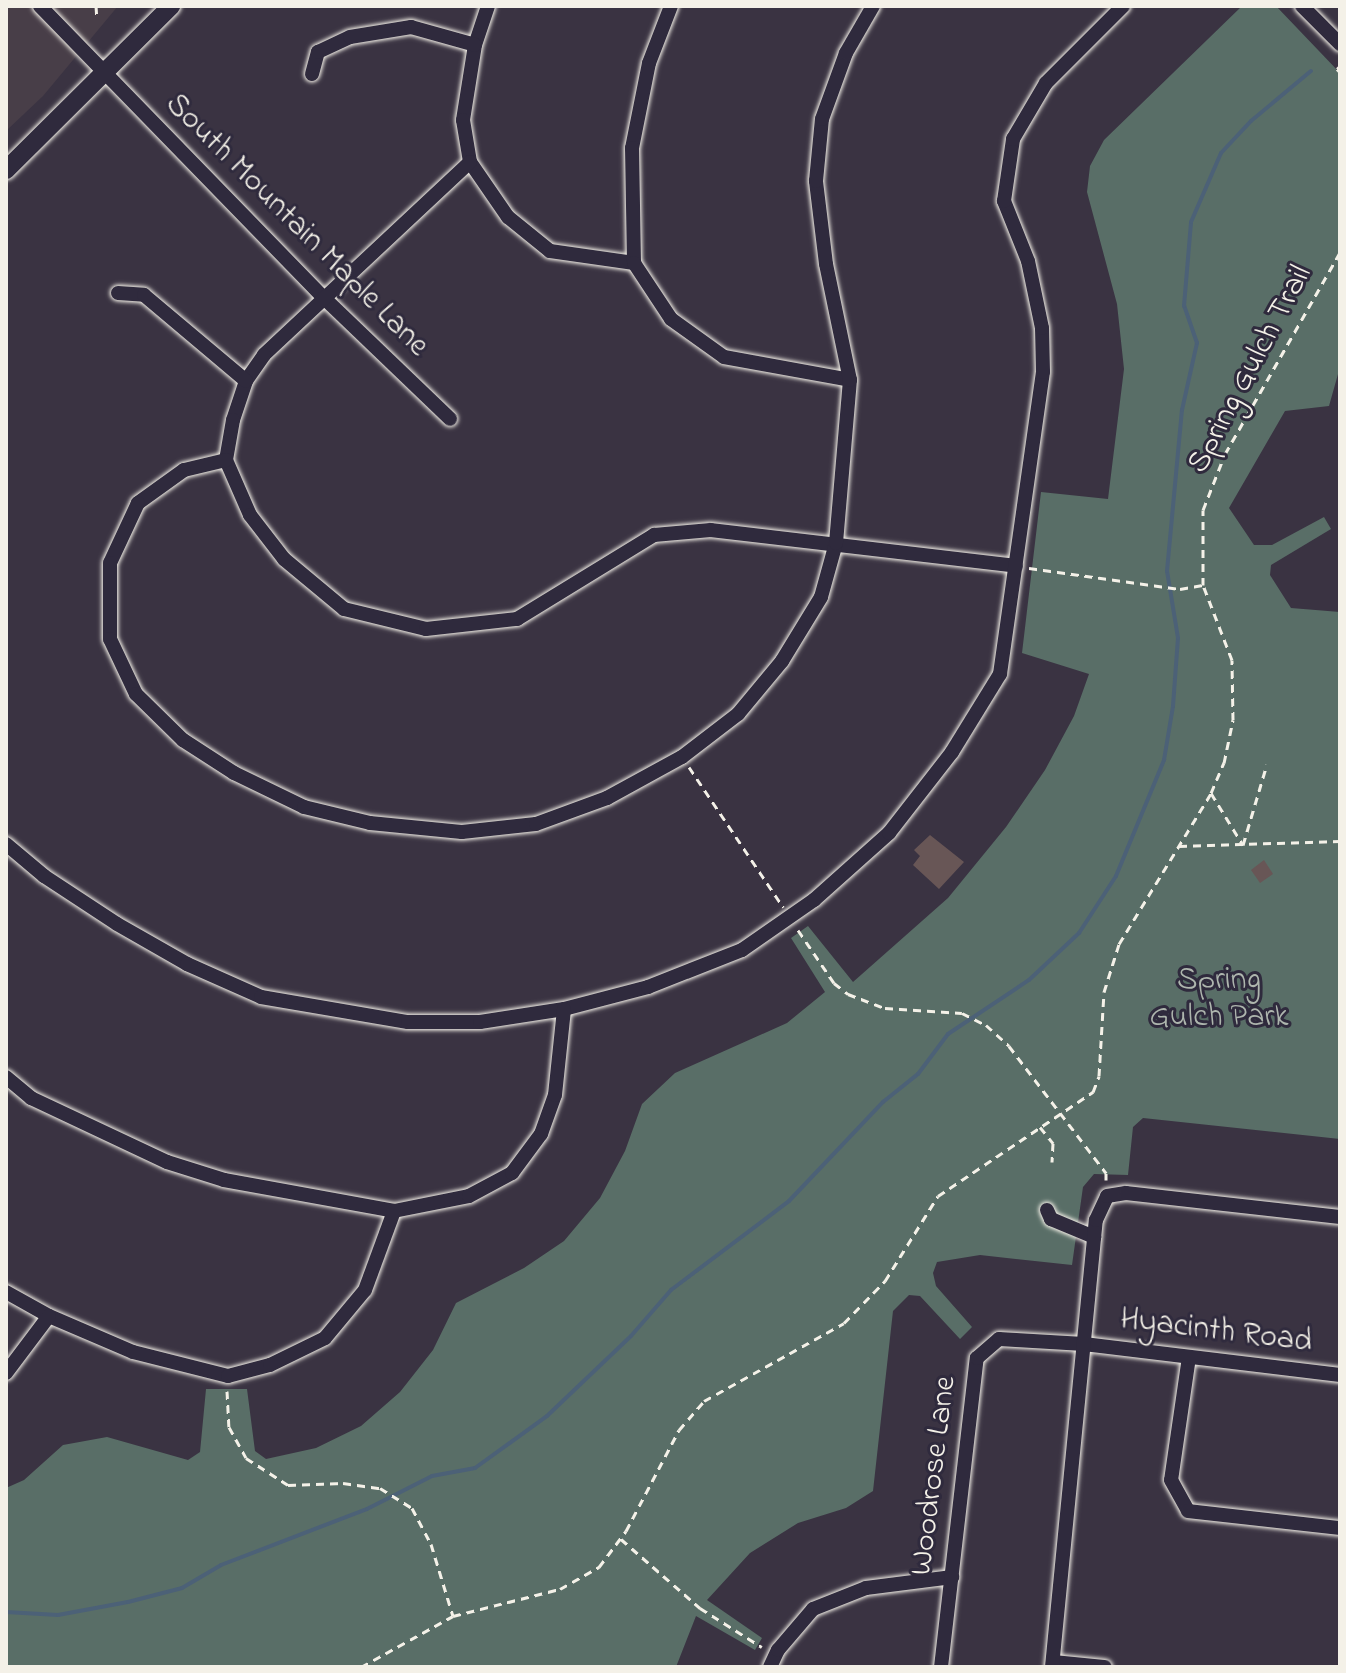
<!DOCTYPE html>
<style>
body{margin:0}
#map{position:relative;width:1346px;height:1673px;overflow:hidden;background:#3a3342;font-family:"Indie Flower",sans-serif}
div>[style]{position:absolute}
.built>*{inset:0;background:#483e48}
.green>*{inset:0;background:#596e67}
.stream>*{height:4px;margin:-2px;padding:0 2px;transform-origin:2px;border-radius:2px;background:#4c6177}
.building>*{inset:0;background:#685656}
.path>*{height:3px;margin-top:-1.5px;transform-origin:0;background:repeating-linear-gradient(90deg,#f4f1e8 0 8px,transparent 0 14px)}
.roads{filter:drop-shadow(0 0 2px #f4f1e8) drop-shadow(0 0 2px #f4f1e8)}
.minor>*{height:14px;margin:-7px;padding:0 7px;transform-origin:7px;border-radius:7px;background:#2f2a3d}
.major>*{height:18px;margin:-9px;padding:0 9px;transform-origin:9px;border-radius:9px;background:#2f2a3d}
span{translate:-50% -50%;white-space:nowrap;text-align:center;line-height:1.15;-webkit-text-stroke:6px #2f2a3d;paint-order:stroke}
.street-label{font-size:32px;color:#f4f1e8}
.park-label{font-size:32px;color:#aeb6ae}
.frame{position:absolute;inset:0;border:8px solid #f4f1e8;pointer-events:none}
</style>
<div id="map">
<div class="built">
<i style="clip-path:polygon(6px 6px,118px 6px,43px 96px,6px 131px)"></i>
</div>
<div class="green">
<i style="clip-path:polygon(1242px 6px,1276px 6px,1340px 73px,1340px 367px,1329px 406px,1285px 411px,1229px 508px,1254px 545px,1272px 545px,1324px 517px,1331px 529px,1271px 565px,1270px 575px,1291px 608px,1340px 612px,1340px 1139px,1143px 1118px,1133px 1127px,1128px 1175px,1094px 1174px,1083px 1187px,1072px 1265px,980px 1255px,937px 1262px,933px 1273px,936px 1286px,972px 1327px,960px 1339px,920px 1296px,909px 1295px,893px 1311px,873px 1491px,846px 1508px,798px 1523px,750px 1553px,707px 1600px,762px 1638px,755px 1650px,696px 1616px,676px 1667px,6px 1667px,6px 1488px,24px 1480px,63px 1445px,107px 1437px,188px 1460px,200px 1452px,206px 1389px,247px 1389px,255px 1451px,266px 1459px,316px 1448px,361px 1426px,400px 1392px,433px 1350px,456px 1303px,524px 1268px,564px 1241px,600px 1198px,625px 1151px,642px 1104px,675px 1073px,787px 1023px,825px 992px,791px 938px,808px 926px,853px 982px,948px 898px,1006px 827px,1045px 770px,1074px 716px,1089px 674px,1022px 653px,1041px 492px,1108px 499px,1124px 369px,1117px 304px,1087px 192px,1090px 166px,1104px 140px)"></i>
</div>
<div class="stream">
<i style="left:6px;top:1612px;width:52px;rotate:3.3deg"></i>
<i style="left:58px;top:1615px;width:71px;rotate:-10.5deg"></i>
<i style="left:128px;top:1602px;width:56px;rotate:-14.5deg"></i>
<i style="left:182px;top:1588px;width:45px;rotate:-30.5deg"></i>
<i style="left:221px;top:1565px;width:156px;rotate:-21deg"></i>
<i style="left:367px;top:1509px;width:73px;rotate:-26.9deg"></i>
<i style="left:432px;top:1476px;width:44px;rotate:-10.5deg"></i>
<i style="left:475px;top:1468px;width:89px;rotate:-35.8deg"></i>
<i style="left:547px;top:1416px;width:116px;rotate:-43.6deg"></i>
<i style="left:631px;top:1336px;width:61px;rotate:-49deg"></i>
<i style="left:671px;top:1290px;width:148px;rotate:-37deg"></i>
<i style="left:789px;top:1201px;width:137px;rotate:-46.5deg"></i>
<i style="left:883px;top:1102px;width:45px;rotate:-38.7deg"></i>
<i style="left:918px;top:1074px;width:50px;rotate:-53.1deg"></i>
<i style="left:948px;top:1034px;width:97px;rotate:-33.7deg"></i>
<i style="left:1029px;top:980px;width:69px;rotate:-43.2deg"></i>
<i style="left:1079px;top:933px;width:68px;rotate:-57deg"></i>
<i style="left:1116px;top:876px;width:126px;rotate:-67.5deg"></i>
<i style="left:1164px;top:760px;width:55px;rotate:-80.5deg"></i>
<i style="left:1173px;top:706px;width:68px;rotate:-85.8deg"></i>
<i style="left:1178px;top:638px;width:68px;rotate:-99.3deg"></i>
<i style="left:1167px;top:571px;width:162px;rotate:-84.7deg"></i>
<i style="left:1182px;top:410px;width:69px;rotate:-77.4deg"></i>
<i style="left:1197px;top:343px;width:39px;rotate:-109deg"></i>
<i style="left:1184px;top:306px;width:84px;rotate:-85.2deg"></i>
<i style="left:1191px;top:222px;width:75px;rotate:-66.5deg"></i>
<i style="left:1221px;top:153px;width:44px;rotate:-46.8deg"></i>
<i style="left:1251px;top:121px;width:78px;rotate:-39.8deg"></i>
</div>
<div class="building">
<i style="clip-path:polygon(930px 835px,964px 862px,939px 889px,913px 865px,920px 856px,914px 850px)"></i>
<i style="clip-path:polygon(1264px 860px,1273px 874px,1260px 883px,1251px 870px)"></i>
</div>
<div class="path">
<i style="left:96px;top:6px;width:13px;rotate:86deg"></i>
<i style="left:1340px;top:66px;width:4px;rotate:135deg"></i>
<i style="left:1337px;top:69px;width:4px;rotate:45deg"></i>
<i style="left:1029px;top:568px;width:152px;rotate:7.9deg"></i>
<i style="left:1180px;top:589px;width:23px;rotate:-10deg"></i>
<i style="left:689px;top:767px;width:169px;rotate:56.1deg"></i>
<i style="left:1211px;top:793px;width:61px;rotate:58.4deg"></i>
<i style="left:1243px;top:845px;width:84px;rotate:-73.5deg"></i>
<i style="left:1179px;top:846px;width:161px;rotate:-1.8deg"></i>
<i style="left:798px;top:930px;width:64px;rotate:55.8deg"></i>
<i style="left:834px;top:983px;width:18px;rotate:38deg"></i>
<i style="left:848px;top:994px;width:40px;rotate:21deg"></i>
<i style="left:885px;top:1008px;width:77px;rotate:3.7deg"></i>
<i style="left:962px;top:1013px;width:27px;rotate:27deg"></i>
<i style="left:986px;top:1025px;width:31px;rotate:42deg"></i>
<i style="left:1009px;top:1046px;width:160px;rotate:52.6deg"></i>
<i style="left:1106px;top:1173px;width:7px;rotate:90deg"></i>
<i style="left:1040px;top:1127px;width:21px;rotate:51deg"></i>
<i style="left:1053px;top:1143px;width:19px;rotate:93deg"></i>
<i style="left:227px;top:1391px;width:36px;rotate:87deg"></i>
<i style="left:229px;top:1427px;width:35px;rotate:61deg"></i>
<i style="left:246px;top:1458px;width:50px;rotate:32.7deg"></i>
<i style="left:288px;top:1485px;width:55px;rotate:-2.1deg"></i>
<i style="left:343px;top:1483px;width:37px;rotate:8deg"></i>
<i style="left:380px;top:1488px;width:38px;rotate:32deg"></i>
<i style="left:412px;top:1508px;width:41px;rotate:62.2deg"></i>
<i style="left:431px;top:1544px;width:75px;rotate:73deg"></i>
<i style="left:621px;top:1539px;width:105px;rotate:41.1deg"></i>
<i style="left:700px;top:1608px;width:73px;rotate:32.2deg"></i>
<i style="left:361px;top:1667px;width:105px;rotate:-29deg"></i>
<i style="left:453px;top:1616px;width:110px;rotate:-14.2deg"></i>
<i style="left:560px;top:1589px;width:45px;rotate:-29.4deg"></i>
<i style="left:599px;top:1567px;width:45px;rotate:-53.1deg"></i>
<i style="left:626px;top:1531px;width:114px;rotate:-62.3deg"></i>
<i style="left:679px;top:1430px;width:38px;rotate:-49deg"></i>
<i style="left:704px;top:1401px;width:160px;rotate:-29.1deg"></i>
<i style="left:844px;top:1323px;width:59px;rotate:-45.7deg"></i>
<i style="left:885px;top:1281px;width:100px;rotate:-58.1deg"></i>
<i style="left:938px;top:1196px;width:187px;rotate:-33.9deg"></i>
<i style="left:1093px;top:1092px;width:17px;rotate:-69deg"></i>
<i style="left:1099px;top:1076px;width:84px;rotate:-86.6deg"></i>
<i style="left:1104px;top:992px;width:50px;rotate:-72.6deg"></i>
<i style="left:1119px;top:944px;width:177px;rotate:-58.6deg"></i>
<i style="left:1211px;top:793px;width:33px;rotate:-67deg"></i>
<i style="left:1224px;top:763px;width:44px;rotate:-78.2deg"></i>
<i style="left:1233px;top:720px;width:60px;rotate:-91deg"></i>
<i style="left:1232px;top:660px;width:80px;rotate:-111.1deg"></i>
<i style="left:1203px;top:585px;width:75px;rotate:-90deg"></i>
<i style="left:1203px;top:510px;width:60px;rotate:-68.6deg"></i>
<i style="left:1225px;top:454px;width:232px;rotate:-60.3deg"></i>
</div>
<div class="roads">
<div class="minor">
<i style="left:40px;top:6px;width:406px;rotate:45.8deg"></i>
<i style="left:323px;top:297px;width:176px;rotate:43.8deg"></i>
<i style="left:488px;top:6px;width:41px;rotate:108.4deg"></i>
<i style="left:475px;top:45px;width:76px;rotate:99.1deg"></i>
<i style="left:463px;top:120px;width:43px;rotate:80.5deg"></i>
<i style="left:470px;top:162px;width:67px;rotate:55.4deg"></i>
<i style="left:508px;top:217px;width:54px;rotate:39deg"></i>
<i style="left:550px;top:251px;width:85px;rotate:8.1deg"></i>
<i style="left:671px;top:6px;width:61px;rotate:111.1deg"></i>
<i style="left:649px;top:63px;width:87px;rotate:101.3deg"></i>
<i style="left:632px;top:148px;width:115px;rotate:89deg"></i>
<i style="left:634px;top:263px;width:67px;rotate:56.5deg"></i>
<i style="left:671px;top:319px;width:65px;rotate:35.6deg"></i>
<i style="left:724px;top:357px;width:128px;rotate:10.3deg"></i>
<i style="left:1302px;top:6px;width:54px;rotate:45deg"></i>
<i style="left:312px;top:74px;width:23px;rotate:-75deg"></i>
<i style="left:318px;top:52px;width:35px;rotate:-25deg"></i>
<i style="left:350px;top:37px;width:62px;rotate:-9.3deg"></i>
<i style="left:411px;top:27px;width:66px;rotate:15.7deg"></i>
<i style="left:470px;top:162px;width:282px;rotate:136.9deg"></i>
<i style="left:264px;top:355px;width:32px;rotate:125deg"></i>
<i style="left:246px;top:381px;width:41px;rotate:108.4deg"></i>
<i style="left:233px;top:420px;width:41px;rotate:99.9deg"></i>
<i style="left:226px;top:460px;width:60px;rotate:66.4deg"></i>
<i style="left:250px;top:515px;width:56px;rotate:52.3deg"></i>
<i style="left:284px;top:559px;width:78px;rotate:39.8deg"></i>
<i style="left:344px;top:609px;width:84px;rotate:13.7deg"></i>
<i style="left:426px;top:629px;width:92px;rotate:-6.3deg"></i>
<i style="left:517px;top:619px;width:161px;rotate:-31.5deg"></i>
<i style="left:654px;top:535px;width:57px;rotate:-5deg"></i>
<i style="left:711px;top:530px;width:307px;rotate:6.7deg"></i>
<i style="left:118px;top:293px;width:26px;rotate:4deg"></i>
<i style="left:144px;top:295px;width:133px;rotate:40.1deg"></i>
<i style="left:226px;top:460px;width:43px;rotate:166.6deg"></i>
<i style="left:184px;top:470px;width:57px;rotate:144.3deg"></i>
<i style="left:138px;top:503px;width:66px;rotate:115deg"></i>
<i style="left:110px;top:563px;width:76px;rotate:90deg"></i>
<i style="left:110px;top:639px;width:61px;rotate:64.7deg"></i>
<i style="left:136px;top:694px;width:66px;rotate:44.4deg"></i>
<i style="left:183px;top:740px;width:61px;rotate:32.9deg"></i>
<i style="left:234px;top:773px;width:78px;rotate:25.9deg"></i>
<i style="left:304px;top:807px;width:68px;rotate:13.6deg"></i>
<i style="left:370px;top:823px;width:92px;rotate:5.6deg"></i>
<i style="left:462px;top:832px;width:74px;rotate:-6.2deg"></i>
<i style="left:536px;top:824px;width:76px;rotate:-20.1deg"></i>
<i style="left:607px;top:798px;width:85px;rotate:-28.7deg"></i>
<i style="left:682px;top:757px;width:71px;rotate:-37.5deg"></i>
<i style="left:738px;top:714px;width:69px;rotate:-50.3deg"></i>
<i style="left:782px;top:661px;width:75px;rotate:-58.6deg"></i>
<i style="left:821px;top:597px;width:56px;rotate:-74.5deg"></i>
<i style="left:836px;top:543px;width:164px;rotate:-85.1deg"></i>
<i style="left:850px;top:380px;width:118px;rotate:-101.7deg"></i>
<i style="left:826px;top:264px;width:84px;rotate:-96.9deg"></i>
<i style="left:816px;top:181px;width:62px;rotate:-84.5deg"></i>
<i style="left:822px;top:119px;width:70px;rotate:-70deg"></i>
<i style="left:846px;top:53px;width:54px;rotate:-60.1deg"></i>
<i style="left:6px;top:844px;width:50px;rotate:40.1deg"></i>
<i style="left:44px;top:876px;width:87px;rotate:33.3deg"></i>
<i style="left:117px;top:924px;width:81px;rotate:29.7deg"></i>
<i style="left:187px;top:964px;width:81px;rotate:24deg"></i>
<i style="left:261px;top:997px;width:149px;rotate:9.7deg"></i>
<i style="left:408px;top:1022px;width:72px"></i>
<i style="left:480px;top:1022px;width:85px;rotate:-8.8deg"></i>
<i style="left:564px;top:1009px;width:87px;rotate:-14.7deg"></i>
<i style="left:648px;top:987px;width:101px;rotate:-21.5deg"></i>
<i style="left:742px;top:950px;width:88px;rotate:-34.8deg"></i>
<i style="left:814px;top:900px;width:101px;rotate:-41.8deg"></i>
<i style="left:889px;top:833px;width:103px;rotate:-52.1deg"></i>
<i style="left:952px;top:752px;width:92px;rotate:-58.4deg"></i>
<i style="left:1000px;top:674px;width:305px;rotate:-81.9deg"></i>
<i style="left:1043px;top:372px;width:44px;rotate:-91.3deg"></i>
<i style="left:1042px;top:328px;width:68px;rotate:-101.8deg"></i>
<i style="left:1028px;top:261px;width:65px;rotate:-111.8deg"></i>
<i style="left:1004px;top:201px;width:63px;rotate:-81.7deg"></i>
<i style="left:1013px;top:139px;width:65px;rotate:-59.5deg"></i>
<i style="left:1046px;top:83px;width:109px;rotate:-45deg"></i>
<i style="left:6px;top:1077px;width:33px;rotate:40deg"></i>
<i style="left:31px;top:1098px;width:150px;rotate:25.2deg"></i>
<i style="left:167px;top:1162px;width:60px;rotate:17.5deg"></i>
<i style="left:224px;top:1180px;width:173px;rotate:10.3deg"></i>
<i style="left:394px;top:1211px;width:76px;rotate:-11.3deg"></i>
<i style="left:469px;top:1196px;width:49px;rotate:-28.1deg"></i>
<i style="left:512px;top:1173px;width:49px;rotate:-53.4deg"></i>
<i style="left:541px;top:1134px;width:41px;rotate:-70.3deg"></i>
<i style="left:555px;top:1095px;width:86px;rotate:-84deg"></i>
<i style="left:1047px;top:1210px;width:10px;rotate:66deg"></i>
<i style="left:1051px;top:1219px;width:47px;rotate:22.7deg"></i>
<i style="left:6px;top:1292px;width:49px;rotate:29.2deg"></i>
<i style="left:49px;top:1316px;width:91px;rotate:23.2deg"></i>
<i style="left:133px;top:1352px;width:98px;rotate:14.2deg"></i>
<i style="left:228px;top:1376px;width:43px;rotate:-14.7deg"></i>
<i style="left:270px;top:1365px;width:61px;rotate:-26.1deg"></i>
<i style="left:325px;top:1338px;width:62px;rotate:-50.2deg"></i>
<i style="left:365px;top:1290px;width:84px;rotate:-69.8deg"></i>
<i style="left:1189px;top:1357px;width:124px;rotate:98.3deg"></i>
<i style="left:1171px;top:1480px;width:35px;rotate:61deg"></i>
<i style="left:1188px;top:1511px;width:153px;rotate:6.4deg"></i>
<i style="left:6px;top:1373px;width:71px;rotate:-53deg"></i>
<i style="left:1053px;top:1662px;width:52px;rotate:5.5deg"></i>
<i style="left:770px;top:1667px;width:19px;rotate:-65deg"></i>
<i style="left:778px;top:1650px;width:54px;rotate:-49.5deg"></i>
<i style="left:813px;top:1609px;width:57px;rotate:-21.6deg"></i>
<i style="left:866px;top:1588px;width:87px;rotate:-7.3deg"></i>
<i style="left:941px;top:1667px;width:311px;rotate:-83.4deg"></i>
<i style="left:977px;top:1358px;width:29px;rotate:-41deg"></i>
<i style="left:999px;top:1339px;width:85px;rotate:3.4deg"></i>
<i style="left:1084px;top:1344px;width:258px;rotate:6.9deg"></i>
<i style="left:1052px;top:1667px;width:449px;rotate:-84.4deg"></i>
<i style="left:1096px;top:1220px;width:26px;rotate:-65deg"></i>
<i style="left:1107px;top:1196px;width:19px;rotate:-9deg"></i>
<i style="left:1126px;top:1193px;width:215px;rotate:6.4deg"></i>
</div>
<div class="major">
<i style="left:6px;top:170px;width:233px;rotate:-44.8deg"></i>
</div>
</div>
<div class="street-label">
<span style="left:296px;top:226px;rotate:45deg">South Mountain Maple Lane</span>
<span style="left:1251px;top:370px;rotate:-62deg">Spring Gulch Trail</span>
<span style="left:1216px;top:1332px;rotate:7deg">Hyacinth Road</span>
<span style="left:935px;top:1476px;rotate:-83deg">Woodrose Lane</span>
</div>
<div class="park-label">
<span style="left:1219px;top:1000px">Spring<br>Gulch Park</span>
</div>
<div class="frame"></div>
</div>
